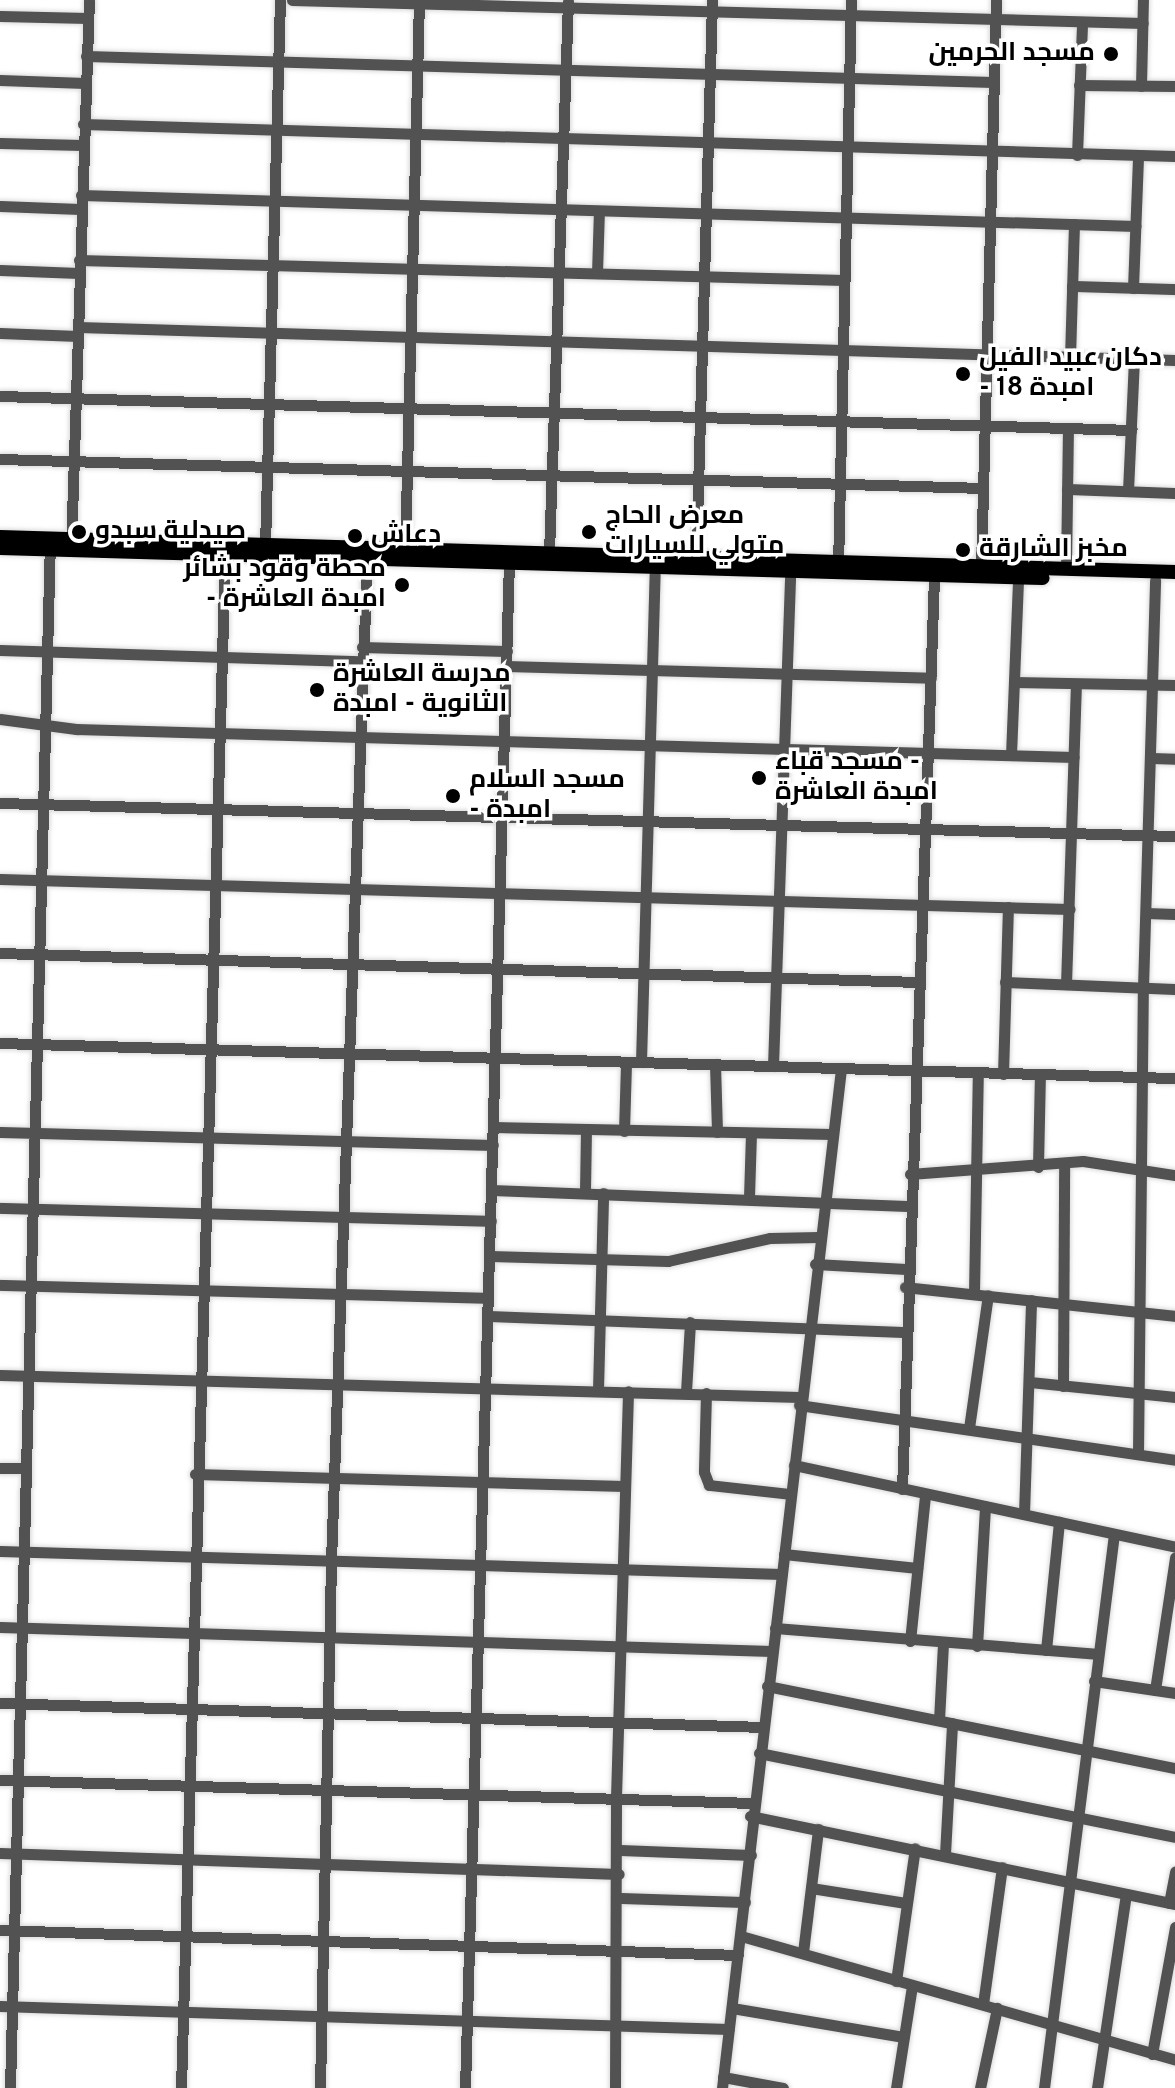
<!DOCTYPE html>
<meta charset="utf-8">
<style>
body{margin:0}
#map{position:relative;width:1175px;height:2088px;overflow:hidden;background:#fff;font-family:Overpass,Cairo,sans-serif}
div>[style]{position:absolute}
.roads{filter:drop-shadow(0 0 2px #dbdbdb) drop-shadow(0 0 2px #dbdbdb)}
.minor>*{height:11px;margin:-5.5px;padding:0 5.5px;transform-origin:5.5px;border-radius:5.5px;background:#525252}
.major>*{height:14px;margin:-7px;padding:0 7px;transform-origin:7px;border-radius:7px;background:#000}
.dots>*{width:22px;height:22px;translate:-50% -50%;box-sizing:border-box;border:4px solid #fff;border-radius:50%}
span{translate:-50% -50%;white-space:nowrap;text-align:center;line-height:1.15;-webkit-text-stroke:7px #fff;paint-order:stroke}
.poi-label{font-size:26px;color:#000;font-weight:700}
.right{translate:-100% -50%;text-align:right}
.left{translate:0 -50%;text-align:left}
</style>
<div id="map">
<div class="roads">
<div class="minor">
<i style="left:292px;top:0;width:851px;rotate:1.55deg"></i>
<i style="left:0;top:16px;width:88px;rotate:1.3deg"></i>
<i style="left:86px;top:56px;width:907px;rotate:1.64deg"></i>
<i style="left:0;top:80px;width:85px;rotate:2deg"></i>
<i style="left:1079px;top:85px;width:96px;rotate:0.6deg"></i>
<i style="left:1141px;top:86px;width:86px;rotate:-88.7deg"></i>
<i style="left:83px;top:124px;width:1092px;rotate:1.68deg"></i>
<i style="left:0;top:143px;width:82px;rotate:1.4deg"></i>
<i style="left:1077px;top:155px;width:133px;rotate:-87.8deg"></i>
<i style="left:81px;top:195px;width:1055px;rotate:1.68deg"></i>
<i style="left:0;top:206px;width:80px;rotate:2.1deg"></i>
<i style="left:79px;top:260px;width:765px;rotate:1.5deg"></i>
<i style="left:0;top:270px;width:79px;rotate:2.2deg"></i>
<i style="left:597px;top:273px;width:62px;rotate:-88.2deg"></i>
<i style="left:1072px;top:286px;width:103px;rotate:1.7deg"></i>
<i style="left:1133px;top:288px;width:132px;rotate:-87.8deg"></i>
<i style="left:78px;top:327px;width:1097px;rotate:1.72deg"></i>
<i style="left:0;top:333px;width:78px;rotate:2.2deg"></i>
<i style="left:1070px;top:358px;width:134px;rotate:-88.3deg"></i>
<i style="left:0;top:396px;width:1132px;rotate:1.72deg"></i>
<i style="left:0;top:459px;width:983px;rotate:1.69deg"></i>
<i style="left:1067px;top:489px;width:108px;rotate:2.1deg"></i>
<i style="left:1128px;top:491px;width:132px;rotate:-87.4deg"></i>
<i style="left:265px;top:546px;width:546px;rotate:-88.43deg"></i>
<i style="left:71px;top:547px;width:547px;rotate:-88.12deg"></i>
<i style="left:405px;top:549px;width:549px;rotate:-88.54deg"></i>
<i style="left:549px;top:553px;width:552px;rotate:-88.03deg"></i>
<i style="left:696px;top:557px;width:557px;rotate:-88.35deg"></i>
<i style="left:981px;top:566px;width:566px;rotate:-88.48deg"></i>
<i style="left:838px;top:567px;width:567px;rotate:-88.69deg"></i>
<i style="left:1066px;top:569px;width:141px;rotate:-89.2deg"></i>
<i style="left:362px;top:647px;width:145px;rotate:1.6deg"></i>
<i style="left:0;top:650px;width:360px;rotate:1.8deg"></i>
<i style="left:506px;top:666px;width:425px;rotate:1.6deg"></i>
<i style="left:1014px;top:682px;width:161px;rotate:1.1deg"></i>
<i style="left:0;top:719px;width:77px;rotate:7.5deg"></i>
<i style="left:76px;top:729px;width:998px;rotate:1.61deg"></i>
<i style="left:1011px;top:755px;width:178px;rotate:-87.7deg"></i>
<i style="left:1152px;top:758px;width:23px;rotate:2deg"></i>
<i style="left:0;top:803px;width:1175px;rotate:1.61deg"></i>
<i style="left:0;top:879px;width:1070px;rotate:1.61deg"></i>
<i style="left:1146px;top:913px;width:29px;rotate:2deg"></i>
<i style="left:0;top:953px;width:919px;rotate:1.81deg"></i>
<i style="left:1005px;top:982px;width:170px;rotate:2.4deg"></i>
<i style="left:1066px;top:984px;width:300px;rotate:-88.1deg"></i>
<i style="left:0;top:1043px;width:1176px;rotate:1.71deg"></i>
<i style="left:641px;top:1062px;width:495px;rotate:-88.4deg"></i>
<i style="left:715px;top:1064px;width:68px;rotate:88.3deg"></i>
<i style="left:773px;top:1066px;width:496px;rotate:-88deg"></i>
<i style="left:1003px;top:1074px;width:167px;rotate:-88.3deg"></i>
<i style="left:493px;top:1127px;width:339px;rotate:1.2deg"></i>
<i style="left:624px;top:1131px;width:69px;rotate:-88.3deg"></i>
<i style="left:0;top:1132px;width:493px;rotate:1.5deg"></i>
<i style="left:1038px;top:1167px;width:92px;rotate:-88.8deg"></i>
<i style="left:910px;top:1174px;width:173px;rotate:-4.3deg"></i>
<i style="left:1083px;top:1161px;width:93px;rotate:8.7deg"></i>
<i style="left:491px;top:1190px;width:417px;rotate:2.2deg"></i>
<i style="left:585px;top:1192px;width:62px;rotate:-89.1deg"></i>
<i style="left:749px;top:1197px;width:64px;rotate:-88.2deg"></i>
<i style="left:0;top:1208px;width:491px;rotate:1.5deg"></i>
<i style="left:490px;top:1256px;width:178px;rotate:1.6deg"></i>
<i style="left:668px;top:1261px;width:105px;rotate:-12.7deg"></i>
<i style="left:770px;top:1238px;width:49px;rotate:-1.2deg"></i>
<i style="left:815px;top:1264px;width:91px;rotate:3.1deg"></i>
<i style="left:0;top:1285px;width:488px;rotate:1.5deg"></i>
<i style="left:905px;top:1287px;width:272px;rotate:6.1deg"></i>
<i style="left:974px;top:1293px;width:220px;rotate:-89deg"></i>
<i style="left:488px;top:1316px;width:416px;rotate:2.2deg"></i>
<i style="left:0;top:1375px;width:800px;rotate:1.58deg"></i>
<i style="left:1030px;top:1382px;width:146px;rotate:5.9deg"></i>
<i style="left:1063px;top:1386px;width:223px;rotate:-89.7deg"></i>
<i style="left:598px;top:1390px;width:197px;rotate:-88.5deg"></i>
<i style="left:686px;top:1392px;width:70px;rotate:-86.7deg"></i>
<i style="left:706px;top:1393px;width:79px;rotate:91.5deg"></i>
<i style="left:704px;top:1472px;width:14px;rotate:69deg"></i>
<i style="left:709px;top:1485px;width:82px;rotate:6.3deg"></i>
<i style="left:799px;top:1405px;width:380px;rotate:8.3deg"></i>
<i style="left:969px;top:1428px;width:134px;rotate:-81.9deg"></i>
<i style="left:1138px;top:1454px;width:466px;rotate:-89.4deg"></i>
<i style="left:1143px;top:988px;width:408px;rotate:-88.3deg"></i>
<i style="left:794px;top:1465px;width:390px;rotate:12.1deg"></i>
<i style="left:0;top:1468px;width:25px"></i>
<i style="left:195px;top:1474px;width:429px;rotate:1.6deg"></i>
<i style="left:902px;top:1489px;width:915px;rotate:-87.99deg"></i>
<i style="left:1024px;top:1514px;width:214px;rotate:-88.1deg"></i>
<i style="left:0;top:1551px;width:782px;rotate:1.68deg"></i>
<i style="left:784px;top:1554px;width:134px;rotate:6deg"></i>
<i style="left:0;top:1627px;width:772px;rotate:1.78deg"></i>
<i style="left:775px;top:1628px;width:322px;rotate:4.6deg"></i>
<i style="left:910px;top:1641px;width:147px;rotate:-84.1deg"></i>
<i style="left:977px;top:1646px;width:140px;rotate:-86.7deg"></i>
<i style="left:1046px;top:1650px;width:129px;rotate:-84.2deg"></i>
<i style="left:1094px;top:1681px;width:82px;rotate:8.4deg"></i>
<i style="left:767px;top:1686px;width:416px;rotate:11.4deg"></i>
<i style="left:1155px;top:1690px;width:134px;rotate:-81.4deg"></i>
<i style="left:0;top:1703px;width:762px;rotate:1.8deg"></i>
<i style="left:939px;top:1720px;width:77px;rotate:-87deg"></i>
<i style="left:759px;top:1753px;width:424px;rotate:11.4deg"></i>
<i style="left:0;top:1780px;width:752px;rotate:1.75deg"></i>
<i style="left:750px;top:1816px;width:434px;rotate:11.7deg"></i>
<i style="left:620px;top:1850px;width:131px;rotate:2.2deg"></i>
<i style="left:0;top:1853px;width:619px;rotate:1.94deg"></i>
<i style="left:945px;top:1854px;width:131px;rotate:-86.9deg"></i>
<i style="left:811px;top:1888px;width:96px;rotate:9deg"></i>
<i style="left:619px;top:1898px;width:126px;rotate:1.8deg"></i>
<i style="left:1169px;top:1903px;width:32px;rotate:-79deg"></i>
<i style="left:0;top:1930px;width:738px;rotate:1.94deg"></i>
<i style="left:741px;top:1936px;width:451px;rotate:15.9deg"></i>
<i style="left:803px;top:1952px;width:124px;rotate:-83deg"></i>
<i style="left:896px;top:1981px;width:134px;rotate:-81.9deg"></i>
<i style="left:983px;top:2004px;width:138px;rotate:-82.1deg"></i>
<i style="left:0;top:2006px;width:729px;rotate:1.81deg"></i>
<i style="left:732px;top:2008px;width:174px;rotate:9.6deg"></i>
<i style="left:1152px;top:2054px;width:129px;rotate:-79.7deg"></i>
<i style="left:723px;top:2077px;width:61px;rotate:10.4deg"></i>
<i style="left:10px;top:2088px;width:1548px;rotate:-88.52deg"></i>
<i style="left:181px;top:2088px;width:1534px;rotate:-88.36deg"></i>
<i style="left:320px;top:2088px;width:527px;rotate:-88.8deg"></i>
<i style="left:331px;top:1561px;width:1008px;rotate:-87.95deg"></i>
<i style="left:465px;top:2088px;width:1527px;rotate:-88.35deg"></i>
<i style="left:615px;top:2088px;width:291px;rotate:-89.8deg"></i>
<i style="left:616px;top:1797px;width:406px;rotate:-88.3deg"></i>
<i style="left:722px;top:2088px;width:1026px;rotate:-83.34deg"></i>
<i style="left:896px;top:2088px;width:103px;rotate:-81.1deg"></i>
<i style="left:980px;top:2088px;width:82px;rotate:-78deg"></i>
<i style="left:1044px;top:2088px;width:558px;rotate:-82.8deg"></i>
<i style="left:1097px;top:2088px;width:196px;rotate:-81.5deg"></i>
</div>
<div class="major">
<i style="left:0;top:537px;width:1176px;rotate:1.71deg"></i>
<i style="left:0;top:548px;width:1043px;rotate:1.65deg"></i>
</div>
</div>
<div class="dots">
<i style="left:1111px;top:54px;background:#000"></i>
<i style="left:963px;top:374px;background:#000"></i>
<i style="left:79px;top:532px;background:#000"></i>
<i style="left:589px;top:532px;background:#000"></i>
<i style="left:355px;top:536px;background:#000"></i>
<i style="left:963px;top:550px;background:#000"></i>
<i style="left:402px;top:585px;background:#000"></i>
<i style="left:317px;top:690px;background:#000"></i>
<i style="left:759px;top:778px;background:#000"></i>
<i style="left:453px;top:796px;background:#000"></i>
</div>
<div class="poi-label">
<span class="right" style="left:1095px;top:54px">مسجد الحرمين</span>
<span class="left" style="left:979px;top:374px">دكان عبيد الفيل<br>- امبدة 18</span>
<span class="left" style="left:605px;top:532px">معرض الحاج<br>متولي للسيارات</span>
<span class="left" style="left:95px;top:532px">صيدلية سبدو</span>
<span class="left" style="left:371px;top:536px">دعاش</span>
<span class="left" style="left:979px;top:550px">مخبز الشارقة</span>
<span class="right" style="left:386px;top:585px">محطة وقود بشائر<br>- امبدة العاشرة</span>
<span class="left" style="left:333px;top:690px">مدرسة العاشرة<br>الثانوية - امبدة</span>
<span class="left" style="left:775px;top:778px">مسجد قباء -<br>امبدة العاشرة</span>
<span class="left" style="left:469px;top:796px">مسجد السلام<br>- امبدة</span>
</div>
</div>
